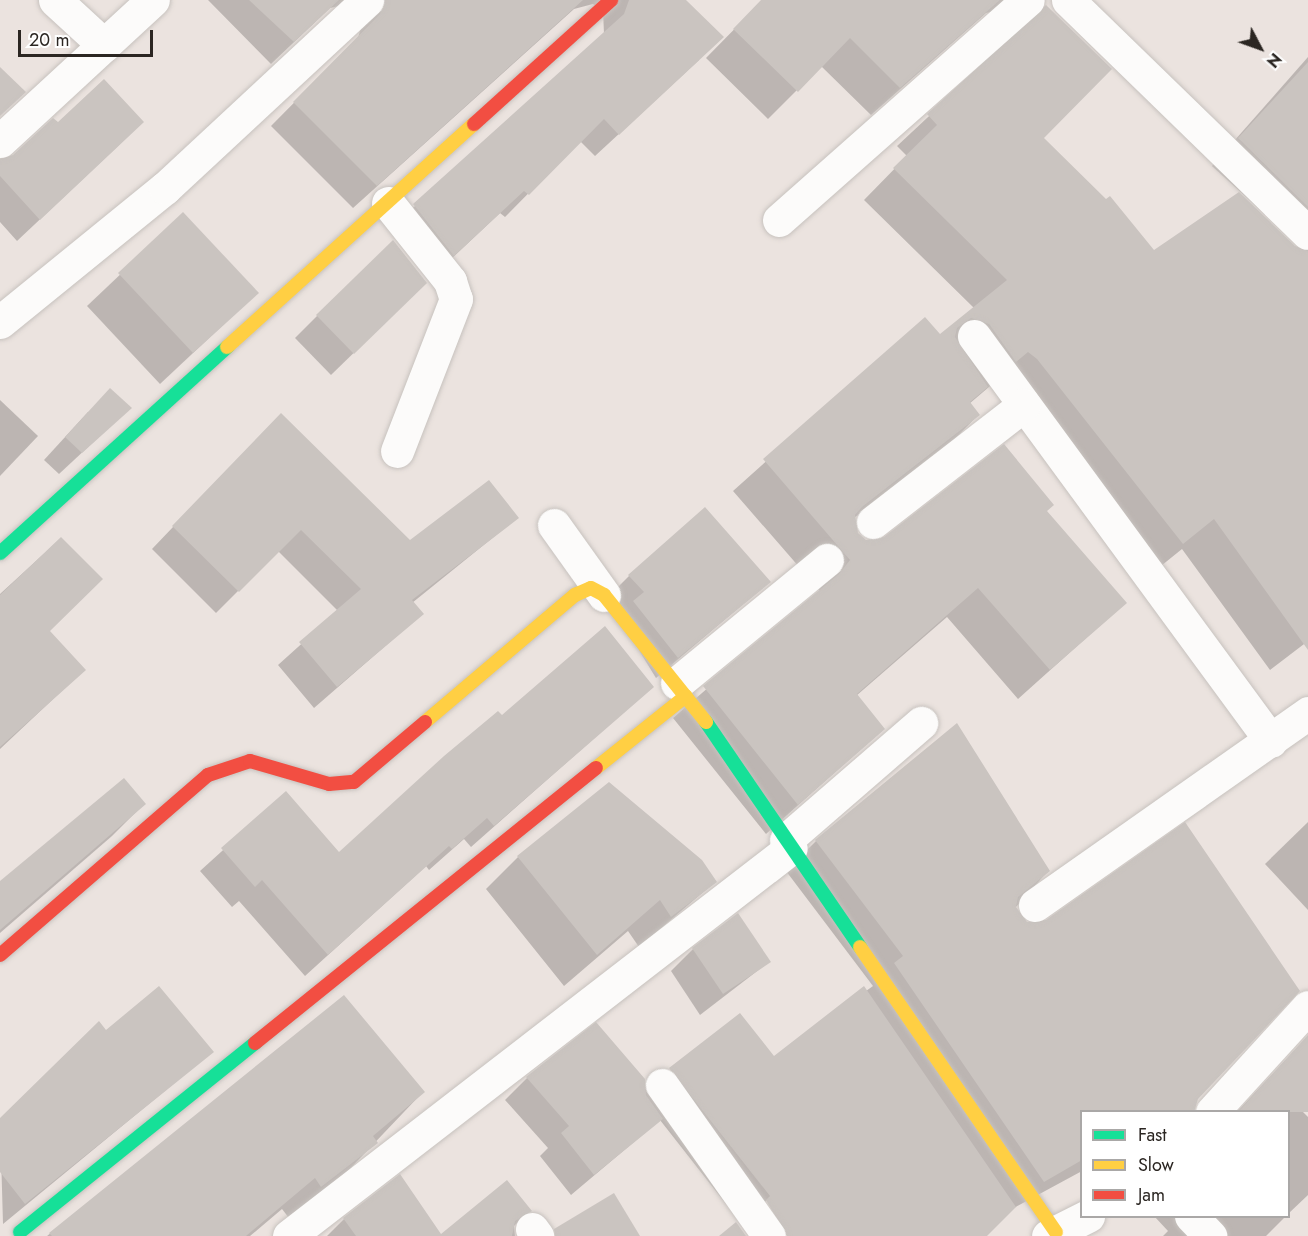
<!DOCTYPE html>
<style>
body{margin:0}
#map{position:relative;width:1308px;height:1236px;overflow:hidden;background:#ebe3df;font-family:Jost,sans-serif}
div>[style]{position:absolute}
.shadow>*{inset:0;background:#0003}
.building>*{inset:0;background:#cac4c0}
.roads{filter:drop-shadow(0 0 2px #c7c2be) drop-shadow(0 0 2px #c7c2be)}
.street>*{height:33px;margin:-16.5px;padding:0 16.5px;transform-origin:16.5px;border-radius:16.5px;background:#fcfbfa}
.fast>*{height:14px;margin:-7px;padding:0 7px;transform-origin:7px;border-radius:7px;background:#16e098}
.slow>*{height:14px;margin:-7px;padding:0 7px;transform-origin:7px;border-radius:7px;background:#ffcf43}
.jam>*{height:14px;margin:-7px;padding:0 7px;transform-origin:7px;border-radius:7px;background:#f24e42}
span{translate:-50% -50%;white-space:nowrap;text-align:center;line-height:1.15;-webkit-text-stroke:4.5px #fff;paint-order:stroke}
.legend{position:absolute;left:1080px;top:1110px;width:210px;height:108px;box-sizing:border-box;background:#fff;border:2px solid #aaa8a7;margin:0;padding:8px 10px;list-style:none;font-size:18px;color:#2b2622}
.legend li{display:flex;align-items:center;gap:12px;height:30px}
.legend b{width:30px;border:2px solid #aaa8a7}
.north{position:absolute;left:1230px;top:18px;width:60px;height:60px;-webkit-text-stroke:4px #fff;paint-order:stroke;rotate:131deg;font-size:16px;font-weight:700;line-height:24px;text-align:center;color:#2b2622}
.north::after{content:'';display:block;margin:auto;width:21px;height:27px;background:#2b2622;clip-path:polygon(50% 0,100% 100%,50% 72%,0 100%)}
.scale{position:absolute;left:18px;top:30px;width:135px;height:27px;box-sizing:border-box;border:3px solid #2b2622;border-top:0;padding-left:8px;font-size:18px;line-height:21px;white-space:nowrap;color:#2b2622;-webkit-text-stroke:4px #fff;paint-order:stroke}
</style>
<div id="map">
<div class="shadow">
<i style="clip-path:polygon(208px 0,684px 0,699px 60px,595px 156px,580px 141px,505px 217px,500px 213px,431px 278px,391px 228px,604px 34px,603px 11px,593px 4px,574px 9px,353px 208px,271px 126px,358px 38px,363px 20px,348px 4px,330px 8px,271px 64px)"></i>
<i style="clip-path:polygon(763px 0,1040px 0,986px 13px,871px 115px,821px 66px,768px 119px,706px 58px)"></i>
<i style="clip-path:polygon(1046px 7px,1042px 138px,1154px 252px,1308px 298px,1308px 641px,1270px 670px,1182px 549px,1151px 574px,996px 381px,969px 404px,978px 415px,948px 446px,854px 518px,856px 534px,866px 541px,1045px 512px,1125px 603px,1018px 699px,947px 617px,856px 696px,883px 729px,766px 834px,673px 718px,820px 591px,733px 491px,925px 319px,939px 336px,974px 308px,864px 200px,907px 156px,897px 146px)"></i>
<i style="clip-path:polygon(1308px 57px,1308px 253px,1212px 166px)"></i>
<i style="clip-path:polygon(58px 124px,120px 144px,17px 241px,0 222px,0 159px,13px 157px)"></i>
<i style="clip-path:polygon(183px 215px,257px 293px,160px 384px,87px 306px)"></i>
<i style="clip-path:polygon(403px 305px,331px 375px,295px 338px,317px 316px)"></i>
<i style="clip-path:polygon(0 400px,38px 436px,0 476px)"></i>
<i style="clip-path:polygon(130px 408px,59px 474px,44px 460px,88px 412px)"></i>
<i style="clip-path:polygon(259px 437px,410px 542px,517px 518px,412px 603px,422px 614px,314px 708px,278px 665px,338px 611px,278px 551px,216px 613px,152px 549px)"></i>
<i style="clip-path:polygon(60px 539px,48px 631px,84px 670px,0 749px,0 594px)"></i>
<i style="clip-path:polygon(629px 576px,769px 582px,656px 678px,607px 598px)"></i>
<i style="clip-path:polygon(652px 687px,471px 847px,464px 839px,429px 870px,426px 866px,305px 976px,239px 901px,232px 907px,200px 871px,286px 793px,339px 854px,502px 717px)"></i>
<i style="clip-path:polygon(144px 804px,112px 836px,0 933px,0 883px)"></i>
<i style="clip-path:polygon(1308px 822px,1308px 910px,1265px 864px)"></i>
<i style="clip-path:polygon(816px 841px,1048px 871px,1015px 908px,1082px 1112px,1082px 1171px,1012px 1209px,985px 1236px,806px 1236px,781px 1192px,737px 1218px,660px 1120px,571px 1195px,540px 1156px,548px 1148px,505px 1100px,527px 1078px,635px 1069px,647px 1092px,739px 1015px,773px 1058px,873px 986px,786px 871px)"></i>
<i style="clip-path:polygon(518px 857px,715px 882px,639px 947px,628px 931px,564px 986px,486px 889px)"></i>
<i style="clip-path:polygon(693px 949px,769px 962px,700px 1015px,671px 971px)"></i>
<i style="clip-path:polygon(344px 997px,423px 1092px,344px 1175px,289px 1218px,282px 1209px,250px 1236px,47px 1236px)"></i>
<i style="clip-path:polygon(99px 1023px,106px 1032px,212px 1052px,3px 1224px,0 1120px)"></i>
<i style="clip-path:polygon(1308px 1036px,1308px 1101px,1300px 1109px,1308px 1117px,1308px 1195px,1288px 1214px,1288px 1112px,1237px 1112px)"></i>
<i style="clip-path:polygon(530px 1210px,514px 1226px,515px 1236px,327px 1236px,344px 1219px,440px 1236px)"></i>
<i style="clip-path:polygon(1154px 1216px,1286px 1216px,1266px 1236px,1163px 1236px,1168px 1231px)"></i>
</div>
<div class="building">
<i style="clip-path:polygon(249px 0,339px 0,294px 42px)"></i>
<i style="clip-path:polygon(385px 0,583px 0,377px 186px,293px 102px,380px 14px)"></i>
<i style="clip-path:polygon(629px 0,686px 0,724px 37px,619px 135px,604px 119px,529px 195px,524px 191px,454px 256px,413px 204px,624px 14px)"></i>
<i style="clip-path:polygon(761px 0,1000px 0,900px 88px,850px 38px,798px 92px,733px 29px)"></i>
<i style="clip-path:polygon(1046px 5px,1112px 69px,1044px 138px,1106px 199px,1110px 196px,1154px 250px,1239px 192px,1295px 246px,1308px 251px,1308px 650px,1214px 519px,1183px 544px,1037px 359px,1028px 352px,1016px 362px,989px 324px,971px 318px,957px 328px,955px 337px,988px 387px,970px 402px,980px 415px,862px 507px,855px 515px,858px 533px,866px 540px,884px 537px,1004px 444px,1054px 505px,1047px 511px,1127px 603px,1050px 670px,978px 588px,857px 694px,885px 729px,798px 805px,703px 686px,839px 574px,850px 560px,763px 459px,925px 317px,940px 334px,1007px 280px,893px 168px,937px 125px,927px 114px)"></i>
<i style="clip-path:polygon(1308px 62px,1308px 207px,1238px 138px)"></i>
<i style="clip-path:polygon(0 67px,26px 92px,0 116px)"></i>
<i style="clip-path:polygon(104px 79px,144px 122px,40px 220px,0 176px,0 159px,13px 155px,53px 118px,58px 122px)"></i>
<i style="clip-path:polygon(183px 212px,259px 293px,193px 353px,118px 273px)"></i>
<i style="clip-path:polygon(393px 240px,427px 283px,354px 354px,316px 315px)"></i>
<i style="clip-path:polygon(110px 388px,132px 408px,82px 453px,65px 437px)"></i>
<i style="clip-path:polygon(281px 413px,410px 540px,489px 480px,519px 518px,412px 600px,424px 614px,337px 687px,299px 642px,361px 589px,301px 530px,239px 592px,172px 526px)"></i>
<i style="clip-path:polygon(705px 507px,771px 582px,678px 658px,633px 601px,644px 592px,628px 575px)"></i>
<i style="clip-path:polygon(61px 537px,103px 579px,50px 631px,86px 670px,0 747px,0 595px)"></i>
<i style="clip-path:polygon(605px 626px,654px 687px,494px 826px,487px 818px,452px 849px,449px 846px,328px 955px,262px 880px,255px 887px,221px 848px,286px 791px,339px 852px,444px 756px,498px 711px,502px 715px)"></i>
<i style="clip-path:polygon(957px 723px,1050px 871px,1018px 897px,1016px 907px,1027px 922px,1046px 920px,1185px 822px,1300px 991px,1198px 1099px,1194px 1112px,1082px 1112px,1082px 1160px,1044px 1182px,894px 963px,903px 956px,815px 840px)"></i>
<i style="clip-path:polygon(124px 778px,146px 804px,0 930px,0 881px)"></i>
<i style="clip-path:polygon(609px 782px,702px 860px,717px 882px,671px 917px,660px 900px,597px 955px,517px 856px)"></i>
<i style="clip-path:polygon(738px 913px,771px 962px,723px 994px,692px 948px)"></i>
<i style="clip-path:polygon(159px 986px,214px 1052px,25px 1204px,0 1172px,0 1118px,99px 1021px,106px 1030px)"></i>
<i style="clip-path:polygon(864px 986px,1016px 1207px,987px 1236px,787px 1236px,766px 1200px,770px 1196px,669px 1068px,740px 1013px,774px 1056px)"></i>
<i style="clip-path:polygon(344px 995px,425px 1092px,373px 1136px,378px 1143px,321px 1187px,315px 1178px,246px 1236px,52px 1236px,49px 1233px)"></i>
<i style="clip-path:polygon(596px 1022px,645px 1079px,646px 1095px,663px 1119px,594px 1175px,561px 1133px,569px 1126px,526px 1077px)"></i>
<i style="clip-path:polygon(1308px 1035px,1308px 1112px,1238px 1112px)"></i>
<i style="clip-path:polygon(400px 1174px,441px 1234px,507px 1180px,532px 1211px,515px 1221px,512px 1236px,356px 1236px,343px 1218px)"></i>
<i style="clip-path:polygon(614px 1193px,640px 1236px,555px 1236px,554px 1229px)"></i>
<i style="clip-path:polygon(736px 1222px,746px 1236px,719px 1236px)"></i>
</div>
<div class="roads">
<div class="street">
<i style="left:55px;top:0;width:67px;rotate:42.6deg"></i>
<i style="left:1068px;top:0;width:334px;rotate:44.2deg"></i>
<i style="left:0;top:141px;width:208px;rotate:-42.7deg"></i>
<i style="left:388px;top:203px;width:100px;rotate:51.5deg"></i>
<i style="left:450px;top:281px;width:19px;rotate:72deg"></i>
<i style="left:456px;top:299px;width:163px;rotate:111.2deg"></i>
<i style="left:779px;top:220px;width:332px;rotate:-41.5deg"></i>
<i style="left:0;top:322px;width:213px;rotate:-39.1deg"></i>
<i style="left:165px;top:188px;width:276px;rotate:-42.9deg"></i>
<i style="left:974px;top:336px;width:502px;rotate:53.75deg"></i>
<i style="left:873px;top:522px;width:191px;rotate:-37.8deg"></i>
<i style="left:554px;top:525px;width:86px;rotate:54.5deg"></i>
<i style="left:677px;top:683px;width:194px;rotate:-39.4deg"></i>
<i style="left:786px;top:840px;width:179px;rotate:-40.9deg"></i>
<i style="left:1035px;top:905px;width:334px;rotate:-35.1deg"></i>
<i style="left:662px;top:1085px;width:185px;rotate:54.7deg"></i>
<i style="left:1212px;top:1112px;width:142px;rotate:-47.6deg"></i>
<i style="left:1191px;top:1216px;width:28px;rotate:46deg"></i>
<i style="left:532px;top:1229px;width:9px;rotate:54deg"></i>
<i style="left:289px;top:1236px;width:634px;rotate:-37.7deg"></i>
<i style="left:1048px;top:1236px;width:45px;rotate:-26.6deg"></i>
</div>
<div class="fast">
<i style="left:0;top:553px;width:307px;rotate:-42.2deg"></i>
<i style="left:706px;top:722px;width:273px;rotate:55.6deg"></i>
<i style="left:20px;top:1232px;width:302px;rotate:-38.8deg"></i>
</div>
<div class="slow">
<i style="left:227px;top:347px;width:333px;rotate:-42.1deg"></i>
<i style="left:425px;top:722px;width:197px;rotate:-40.3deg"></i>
<i style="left:575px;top:595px;width:17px;rotate:-24deg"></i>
<i style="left:591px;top:588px;width:15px;rotate:28deg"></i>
<i style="left:604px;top:595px;width:163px;rotate:51.2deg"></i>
<i style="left:596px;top:768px;width:115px;rotate:-38.7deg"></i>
<i style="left:860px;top:947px;width:346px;rotate:55.5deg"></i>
</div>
<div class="jam">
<i style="left:474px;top:124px;width:185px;rotate:-42.1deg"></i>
<i style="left:0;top:955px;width:275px;rotate:-40.9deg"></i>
<i style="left:208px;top:775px;width:44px;rotate:-18.4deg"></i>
<i style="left:250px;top:761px;width:82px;rotate:16.2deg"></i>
<i style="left:329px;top:784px;width:25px;rotate:-5deg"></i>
<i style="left:354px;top:782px;width:93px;rotate:-40.2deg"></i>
<i style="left:255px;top:1043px;width:438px;rotate:-38.9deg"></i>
</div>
</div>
<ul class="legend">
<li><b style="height:8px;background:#16e098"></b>Fast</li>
<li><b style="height:8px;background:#ffcf43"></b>Slow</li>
<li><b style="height:8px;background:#f24e42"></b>Jam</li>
</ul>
<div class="north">N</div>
<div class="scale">20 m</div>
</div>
